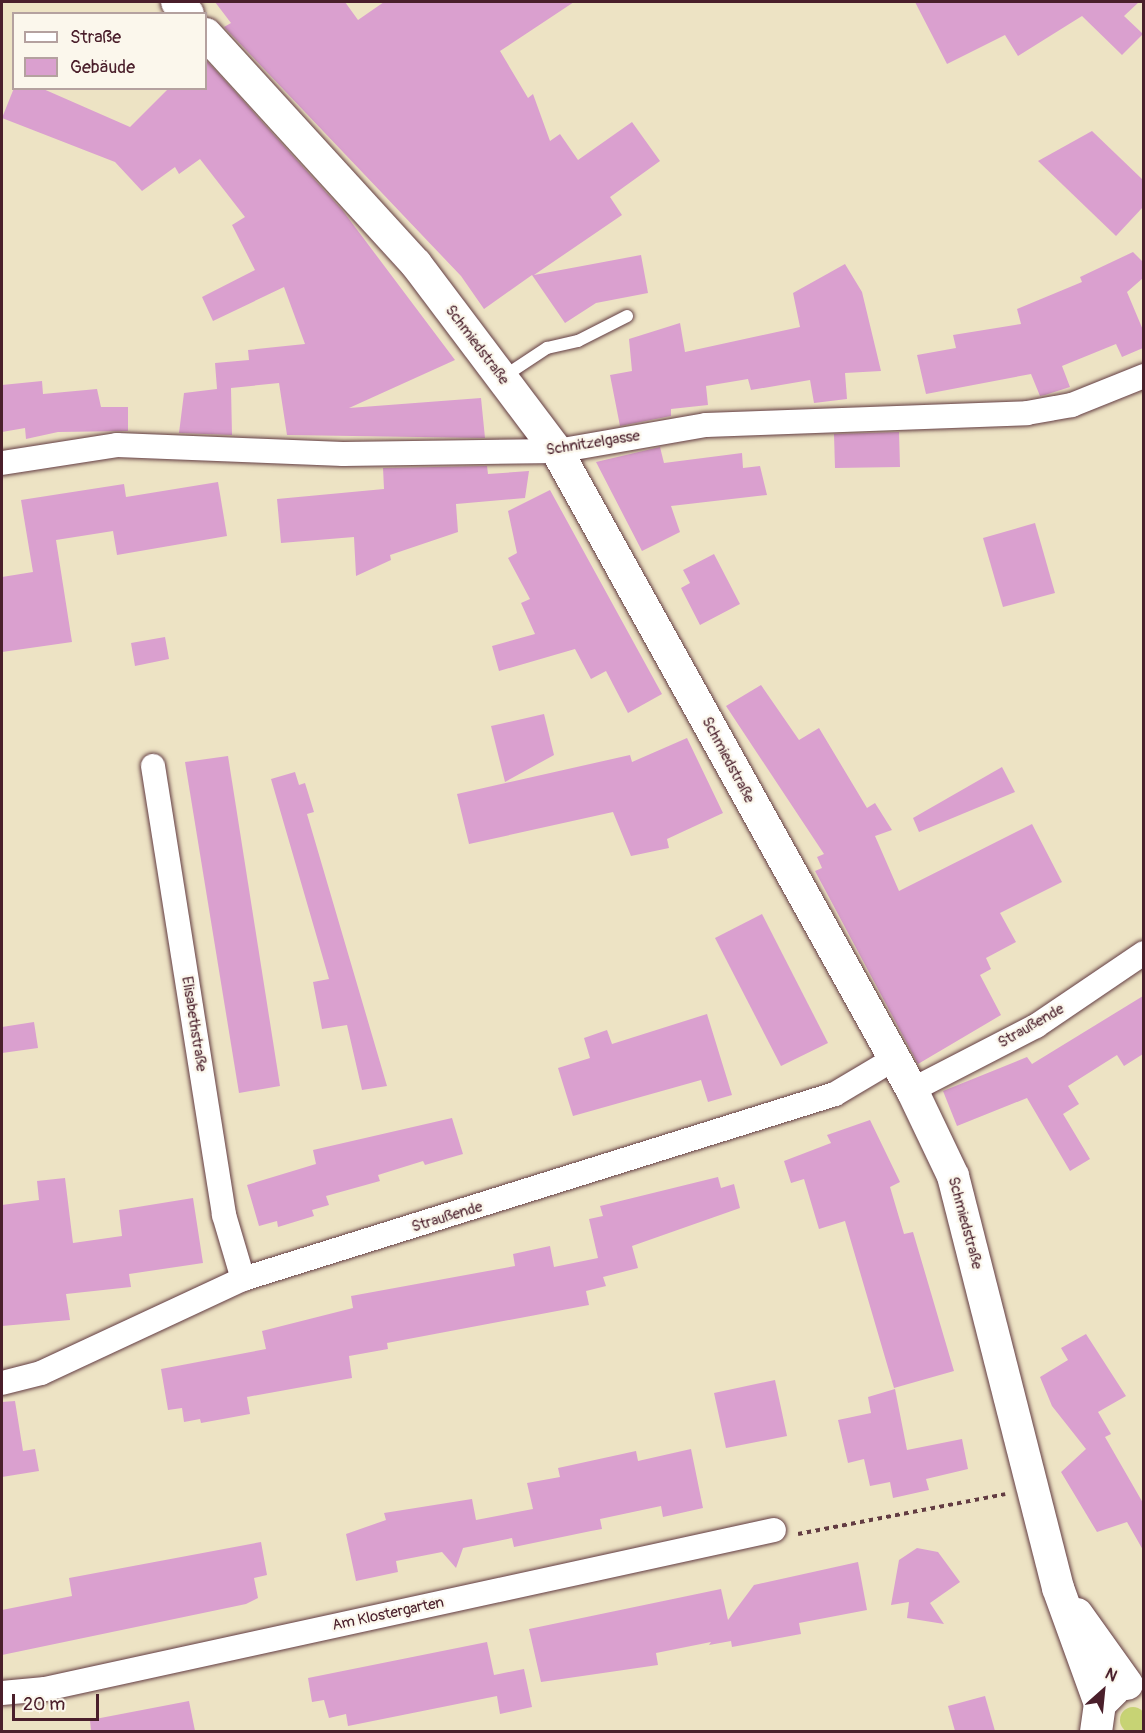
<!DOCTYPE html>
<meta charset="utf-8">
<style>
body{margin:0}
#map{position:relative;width:1145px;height:1733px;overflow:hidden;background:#ede3c4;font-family:Pangolin,sans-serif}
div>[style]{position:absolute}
.green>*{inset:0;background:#c7d374}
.round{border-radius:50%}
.building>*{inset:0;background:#daa0cf}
.path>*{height:4px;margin-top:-2px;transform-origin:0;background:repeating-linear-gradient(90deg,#623c42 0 4.5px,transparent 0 9px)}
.roads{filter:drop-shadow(0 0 2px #623c42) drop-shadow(0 0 2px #623c42)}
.service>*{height:12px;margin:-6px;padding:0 6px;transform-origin:6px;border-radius:6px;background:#fff}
.minor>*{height:24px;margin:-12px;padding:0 12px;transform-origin:12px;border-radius:12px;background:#fff}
.tertiary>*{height:32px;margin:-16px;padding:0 16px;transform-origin:16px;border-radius:16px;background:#fff}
span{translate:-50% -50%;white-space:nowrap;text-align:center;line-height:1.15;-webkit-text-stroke:4.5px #fbf7ec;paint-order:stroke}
.street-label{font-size:15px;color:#4a1f2b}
.frame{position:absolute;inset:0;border:3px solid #4a1f2b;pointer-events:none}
.legend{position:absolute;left:12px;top:12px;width:195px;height:78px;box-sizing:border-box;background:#fbf7ec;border:2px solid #b4a19f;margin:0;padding:8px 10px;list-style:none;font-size:18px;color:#4a1f2b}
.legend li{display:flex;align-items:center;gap:12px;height:30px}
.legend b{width:30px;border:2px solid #b4a19f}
.north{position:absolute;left:1073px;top:1661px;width:60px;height:60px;-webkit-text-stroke:4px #fbf7ec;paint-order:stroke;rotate:27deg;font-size:16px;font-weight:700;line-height:24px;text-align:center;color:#4a1f2b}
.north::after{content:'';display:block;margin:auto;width:21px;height:27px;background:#4a1f2b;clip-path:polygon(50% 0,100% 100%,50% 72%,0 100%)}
.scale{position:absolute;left:12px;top:1694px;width:87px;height:27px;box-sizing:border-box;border:3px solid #4a1f2b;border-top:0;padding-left:8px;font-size:18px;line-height:21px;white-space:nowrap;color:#4a1f2b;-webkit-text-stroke:4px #fbf7ec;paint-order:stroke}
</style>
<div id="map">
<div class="green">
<i class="round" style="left:1120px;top:1707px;width:26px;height:26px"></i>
</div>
<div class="building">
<i style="clip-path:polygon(215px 2px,345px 2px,358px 20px,384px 2px,574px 2px,500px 51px,528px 98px,533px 94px,550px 141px,560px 134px,578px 160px,632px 122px,660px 161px,610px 197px,622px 215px,534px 275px,641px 255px,648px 293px,596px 303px,565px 323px,532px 275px,484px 309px,461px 276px,224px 27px,231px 23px)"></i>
<i style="clip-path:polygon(915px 2px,1139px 2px,1124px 16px,1143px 34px,1122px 55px,1082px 16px,1018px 56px,1005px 35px,947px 64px)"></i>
<i style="clip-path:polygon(206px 60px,343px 211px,455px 360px,349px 408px,481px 398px,485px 438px,287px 435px,279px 383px,231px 388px,232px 435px,179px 433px,184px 393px,217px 389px,215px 363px,249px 360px,248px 350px,305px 344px,284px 287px,213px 321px,202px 297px,255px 270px,232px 225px,245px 217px,200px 159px,179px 174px,175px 167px,142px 191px,115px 162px,2px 118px,14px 88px,41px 88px,130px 127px,169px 88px,206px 88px)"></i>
<i style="clip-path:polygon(1092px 131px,1143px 180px,1143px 207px,1116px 236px,1038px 161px)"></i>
<i style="clip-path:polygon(1133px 252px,1143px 262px,1143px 278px,1127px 292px,1143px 330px,1143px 348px,1122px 357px,1116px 344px,1062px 366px,1070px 387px,1045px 395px,1040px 396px,1031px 374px,926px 394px,917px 355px,956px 348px,953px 335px,1021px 324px,1017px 309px,1082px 282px,1080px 277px)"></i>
<i style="clip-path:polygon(845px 264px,862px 292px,881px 371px,845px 373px,847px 399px,814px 403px,810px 380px,751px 390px,748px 379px,706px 386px,708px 405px,671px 409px,671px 416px,620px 426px,610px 375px,632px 371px,629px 339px,680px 323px,685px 352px,800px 327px,793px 293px)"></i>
<i style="clip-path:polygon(42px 381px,43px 394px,97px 389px,101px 407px,128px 407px,128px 431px,58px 432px,26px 439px,25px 428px,2px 432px,2px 385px)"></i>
<i style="clip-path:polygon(899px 432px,900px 467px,835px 468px,834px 434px)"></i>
<i style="clip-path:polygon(660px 447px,664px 463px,742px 453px,743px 468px,760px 466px,767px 495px,671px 506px,680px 532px,642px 551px,596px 462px)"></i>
<i style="clip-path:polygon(487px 466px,488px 474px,529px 471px,525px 498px,456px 504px,458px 532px,390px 555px,391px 560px,356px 576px,354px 537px,281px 543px,277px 499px,384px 489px,383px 468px)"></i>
<i style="clip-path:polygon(218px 482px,227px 536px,117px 555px,113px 531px,56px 540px,72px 642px,2px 652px,2px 577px,33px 572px,21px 500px,124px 484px,126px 497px)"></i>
<i style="clip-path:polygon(550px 490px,662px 694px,628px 713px,606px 671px,591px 679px,575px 649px,499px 671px,492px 646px,535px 634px,521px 603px,530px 599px,508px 558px,517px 553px,508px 511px)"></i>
<i style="clip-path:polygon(1035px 523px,1055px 593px,1003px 607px,983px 538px)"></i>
<i style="clip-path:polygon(714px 554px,740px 604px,700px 625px,681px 588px,690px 583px,683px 570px)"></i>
<i style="clip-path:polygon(165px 637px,169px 659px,135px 666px,131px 643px)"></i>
<i style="clip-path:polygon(761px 685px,799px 740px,819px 728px,867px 808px,875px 803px,892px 830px,875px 836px,899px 891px,1032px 824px,1062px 882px,1000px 913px,1016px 942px,986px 958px,991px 969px,980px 975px,1001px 1015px,918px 1064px,815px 871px,822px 868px,817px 857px,824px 854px,726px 706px)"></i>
<i style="clip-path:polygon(544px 714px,554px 755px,505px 782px,491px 726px)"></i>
<i style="clip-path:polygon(687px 738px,723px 813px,667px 839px,669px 848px,631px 856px,613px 812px,469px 844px,457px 794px,630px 755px,632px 762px)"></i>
<i style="clip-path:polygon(228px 756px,280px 1086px,239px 1093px,185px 762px)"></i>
<i style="clip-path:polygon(1002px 767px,1015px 792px,919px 832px,913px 818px)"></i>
<i style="clip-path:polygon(295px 772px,299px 785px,305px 783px,314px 812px,307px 814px,387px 1086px,362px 1090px,347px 1025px,322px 1029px,313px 982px,329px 979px,271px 779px)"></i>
<i style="clip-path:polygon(762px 914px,828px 1043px,781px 1066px,715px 938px)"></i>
<i style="clip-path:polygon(1143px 996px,1143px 1054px,1124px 1066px,1117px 1055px,1068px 1086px,1079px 1104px,1063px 1114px,1090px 1159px,1070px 1171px,1027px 1098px,957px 1126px,943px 1091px,1027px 1057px,1032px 1064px)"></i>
<i style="clip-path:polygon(707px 1014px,732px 1095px,708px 1102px,701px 1080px,573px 1116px,558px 1068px,590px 1058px,584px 1038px,607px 1030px,612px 1044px)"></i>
<i style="clip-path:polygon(34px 1022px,38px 1048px,2px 1053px,2px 1027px)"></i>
<i style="clip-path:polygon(452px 1118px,463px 1154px,425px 1165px,423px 1161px,378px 1175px,380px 1181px,326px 1196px,329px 1205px,312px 1210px,314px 1216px,278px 1227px,277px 1221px,259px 1226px,247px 1185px,316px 1164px,313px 1150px)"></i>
<i style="clip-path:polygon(870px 1120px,900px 1182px,890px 1187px,904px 1234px,913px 1232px,954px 1371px,894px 1388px,845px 1221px,819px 1229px,804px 1179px,791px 1183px,784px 1161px,831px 1143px,827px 1135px)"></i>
<i style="clip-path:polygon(718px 1177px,721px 1188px,734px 1184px,740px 1208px,632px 1246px,638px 1268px,603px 1277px,606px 1286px,586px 1291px,589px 1305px,387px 1343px,388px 1349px,349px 1356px,352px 1378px,247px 1397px,250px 1414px,201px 1423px,200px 1419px,184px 1422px,182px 1408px,168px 1410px,161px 1369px,266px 1349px,262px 1331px,353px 1308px,351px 1296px,515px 1266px,513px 1254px,550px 1246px,554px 1267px,598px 1258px,589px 1219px,603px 1216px,600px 1206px)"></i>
<i style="clip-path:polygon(65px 1178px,73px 1243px,122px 1236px,119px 1210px,193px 1198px,203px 1263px,129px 1274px,131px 1287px,66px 1294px,70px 1320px,2px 1326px,2px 1205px,39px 1200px,37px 1181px)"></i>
<i style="clip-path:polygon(1086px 1334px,1126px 1396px,1098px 1412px,1111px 1434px,1105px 1437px,1143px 1503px,1143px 1550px,1127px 1522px,1097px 1532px,1061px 1472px,1086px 1449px,1052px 1406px,1040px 1377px,1068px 1360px,1061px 1348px)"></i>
<i style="clip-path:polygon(775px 1380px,787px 1436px,726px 1448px,714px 1393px)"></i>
<i style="clip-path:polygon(895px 1389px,907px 1450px,962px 1439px,968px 1469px,926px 1479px,929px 1490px,893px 1498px,890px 1482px,870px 1486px,864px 1459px,848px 1463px,838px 1420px,871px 1413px,868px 1397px)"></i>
<i style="clip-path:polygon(15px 1401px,23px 1451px,35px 1449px,39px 1471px,2px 1477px,2px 1402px)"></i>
<i style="clip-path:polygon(691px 1449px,703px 1508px,663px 1517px,661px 1506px,600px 1519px,602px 1529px,591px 1531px,514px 1547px,512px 1538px,463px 1548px,456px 1568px,442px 1552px,396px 1561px,398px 1572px,356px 1581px,346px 1534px,386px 1520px,384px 1513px,472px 1499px,476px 1520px,533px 1509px,527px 1483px,560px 1477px,558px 1468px,636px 1451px,638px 1461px)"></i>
<i style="clip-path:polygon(261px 1542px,267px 1575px,254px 1578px,258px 1598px,246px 1604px,2px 1655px,2px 1610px,72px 1596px,69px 1578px)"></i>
<i style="clip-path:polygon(917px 1548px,938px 1552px,960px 1582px,930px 1603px,944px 1624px,907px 1618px,909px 1602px,891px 1605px,899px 1560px)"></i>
<i style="clip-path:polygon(858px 1562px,867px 1610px,799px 1623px,801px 1634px,732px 1647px,731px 1641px,709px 1645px,711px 1642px,656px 1653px,658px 1665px,541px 1682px,529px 1629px,721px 1589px,728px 1620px,754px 1585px)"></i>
<i style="clip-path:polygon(487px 1642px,494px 1675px,524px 1669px,532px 1707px,500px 1714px,497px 1696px,348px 1726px,346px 1714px,329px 1718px,324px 1700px,312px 1702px,308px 1678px)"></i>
<i style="clip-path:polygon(985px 1696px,995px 1731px,955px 1731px,948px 1706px)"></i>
<i style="clip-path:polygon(189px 1701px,195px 1731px,91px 1731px,90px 1720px)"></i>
</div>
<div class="path">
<i style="left:798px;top:1534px;width:211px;rotate:-10.9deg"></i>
</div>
<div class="roads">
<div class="service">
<i style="left:503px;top:377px;width:53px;rotate:-33.4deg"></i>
<i style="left:547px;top:348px;width:32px;rotate:-13deg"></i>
<i style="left:578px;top:341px;width:55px;rotate:-27deg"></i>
</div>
<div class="minor">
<i style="left:2px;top:463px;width:116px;rotate:-8.9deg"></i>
<i style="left:117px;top:445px;width:226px;rotate:2.3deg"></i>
<i style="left:343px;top:454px;width:214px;rotate:-0.8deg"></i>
<i style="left:557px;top:451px;width:151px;rotate:-9.9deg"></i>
<i style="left:706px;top:425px;width:321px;rotate:-2.1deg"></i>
<i style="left:1027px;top:413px;width:46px;rotate:-10.1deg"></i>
<i style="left:1072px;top:405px;width:78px;rotate:-21.9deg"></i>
<i style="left:153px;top:766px;width:455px;rotate:81deg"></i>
<i style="left:224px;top:1215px;width:67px;rotate:73.5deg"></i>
<i style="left:912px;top:1090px;width:140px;rotate:-27.3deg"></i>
<i style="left:1036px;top:1026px;width:130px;rotate:-34.1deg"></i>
<i style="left:2px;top:1383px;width:40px;rotate:-14.4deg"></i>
<i style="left:41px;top:1373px;width:223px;rotate:-25deg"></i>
<i style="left:243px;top:1279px;width:620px;rotate:-17.35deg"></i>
<i style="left:835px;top:1094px;width:69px;rotate:-30.7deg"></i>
<i style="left:2px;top:1693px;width:43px;rotate:-5.3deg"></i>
<i style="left:45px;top:1689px;width:746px;rotate:-12.3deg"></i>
</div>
<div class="tertiary">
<i style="left:177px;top:2px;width:16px;rotate:47deg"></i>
<i style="left:206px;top:34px;width:311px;rotate:47.6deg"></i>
<i style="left:416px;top:264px;width:234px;rotate:53deg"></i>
<i style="left:557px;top:451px;width:731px;rotate:60.95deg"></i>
<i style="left:912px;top:1090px;width:95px;rotate:64.5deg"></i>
<i style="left:953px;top:1176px;width:425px;rotate:75.7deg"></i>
<i style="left:1058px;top:1588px;width:123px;rotate:70.1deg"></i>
<i style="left:1077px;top:1614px;width:86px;rotate:54.5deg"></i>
<i style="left:1096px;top:1732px;width:28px;rotate:-82deg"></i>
<i style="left:1100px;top:1704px;width:20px;rotate:-45deg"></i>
</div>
</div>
<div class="street-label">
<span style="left:477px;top:345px;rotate:53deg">Schmiedstraße</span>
<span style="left:593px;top:443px;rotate:-9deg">Schnitzelgasse</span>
<span style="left:728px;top:760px;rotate:62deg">Schmiedstraße</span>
<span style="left:194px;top:1024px;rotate:81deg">Elisabethstraße</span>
<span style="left:1031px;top:1026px;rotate:-30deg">Straußende</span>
<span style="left:447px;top:1217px;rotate:-17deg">Straußende</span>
<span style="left:965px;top:1223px;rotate:75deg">Schmiedstraße</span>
<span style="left:388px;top:1614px;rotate:-12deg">Am Klostergarten</span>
</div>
<div class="frame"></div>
<ul class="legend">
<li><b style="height:8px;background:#fff"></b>Straße</li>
<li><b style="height:16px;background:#daa0cf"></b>Gebäude</li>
</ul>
<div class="north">N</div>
<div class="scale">20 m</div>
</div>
